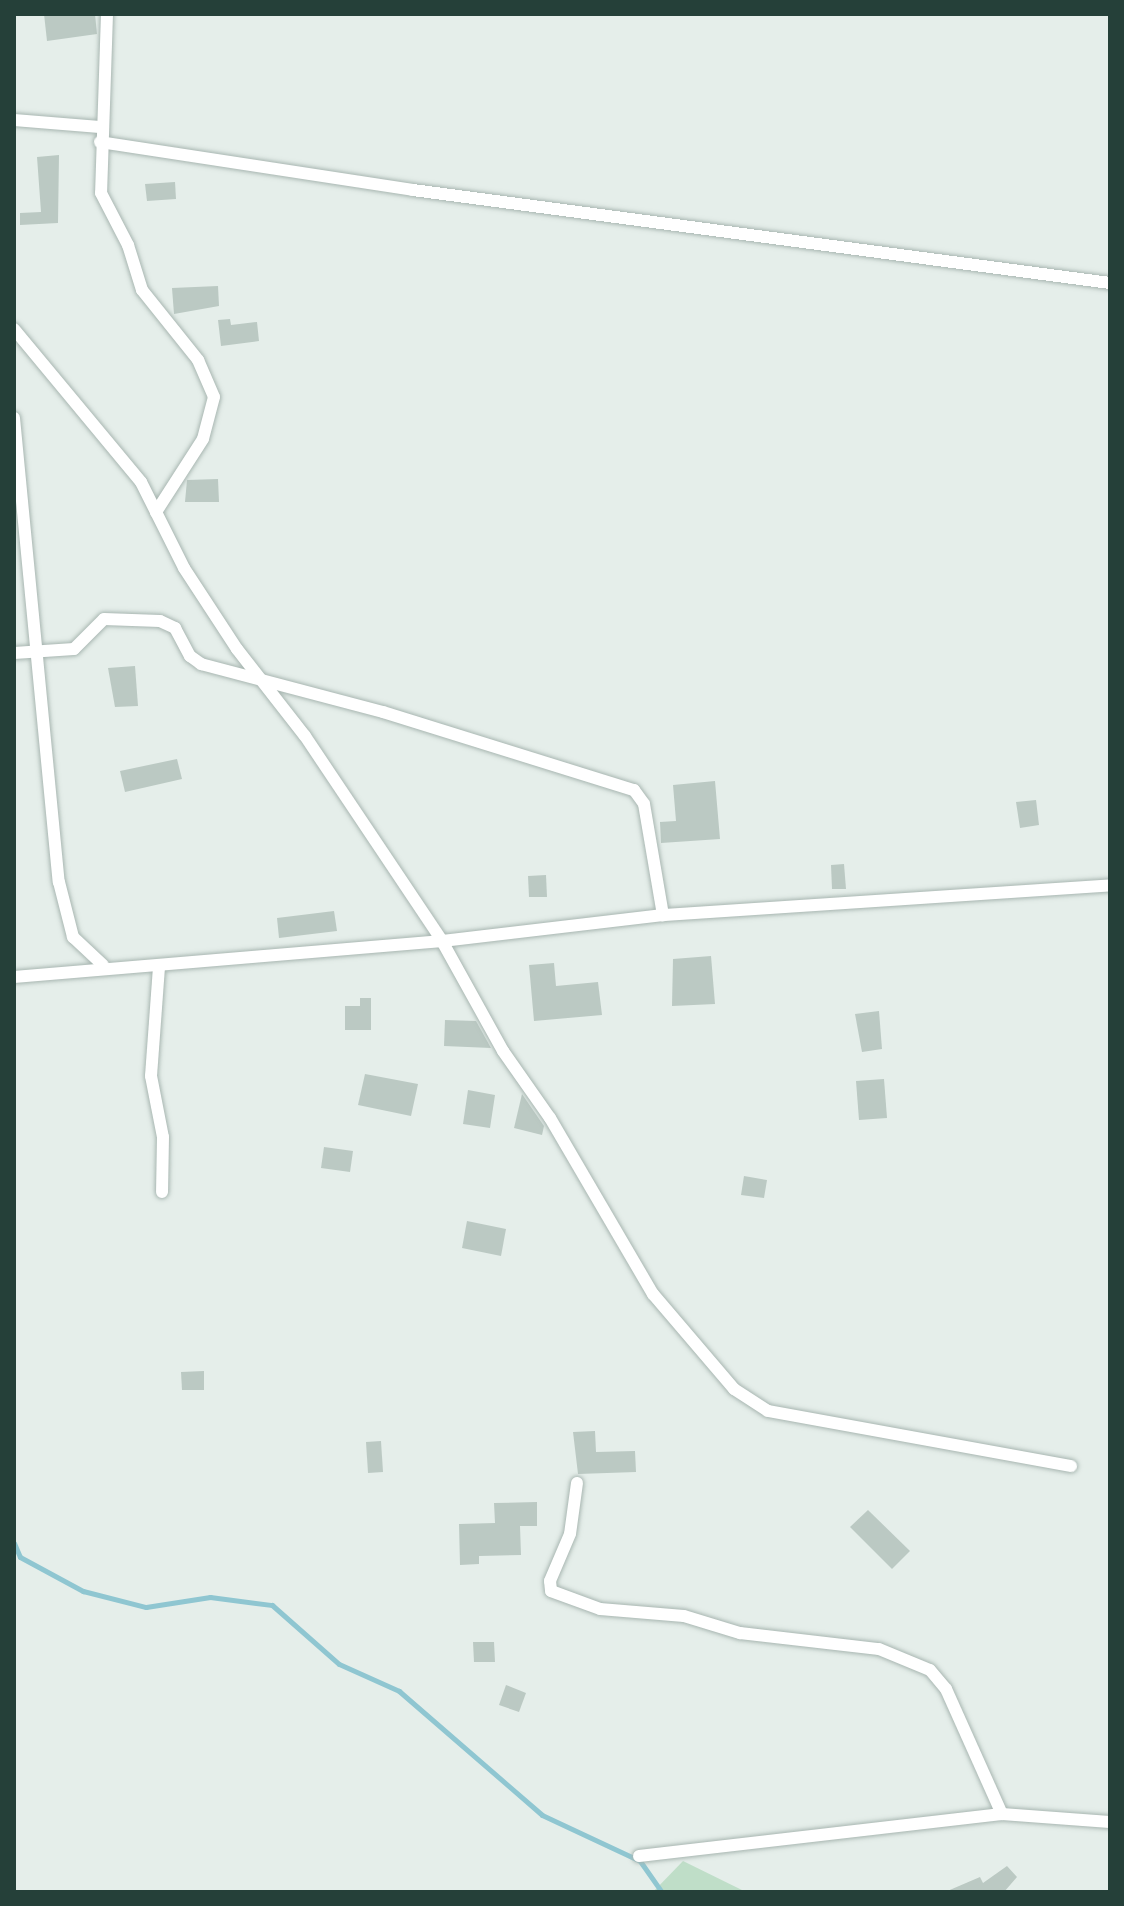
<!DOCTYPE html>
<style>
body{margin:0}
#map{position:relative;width:1124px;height:1906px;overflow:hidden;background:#e5eeea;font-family:Commissioner,sans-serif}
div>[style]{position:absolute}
.green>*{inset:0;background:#bfdec8}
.stream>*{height:5px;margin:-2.5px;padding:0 2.5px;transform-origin:2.5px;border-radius:2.5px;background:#8fc6d1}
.building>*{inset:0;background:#bbc9c3}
.roads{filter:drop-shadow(0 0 2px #a8b6b1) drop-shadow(0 0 2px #a8b6b1)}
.minor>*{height:12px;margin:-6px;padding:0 6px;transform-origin:6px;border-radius:6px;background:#fff}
span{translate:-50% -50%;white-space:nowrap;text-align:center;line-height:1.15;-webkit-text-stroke:8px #f6faf8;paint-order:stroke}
.frame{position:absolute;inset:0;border:16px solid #254039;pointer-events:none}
</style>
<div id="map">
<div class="green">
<i style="clip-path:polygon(683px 1861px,746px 1892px,653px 1892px)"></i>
</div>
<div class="stream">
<i style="left:14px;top:1543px;width:15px;rotate:67deg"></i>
<i style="left:20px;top:1557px;width:72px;rotate:28.4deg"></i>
<i style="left:83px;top:1591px;width:65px;rotate:14.3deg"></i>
<i style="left:146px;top:1607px;width:65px;rotate:-8.9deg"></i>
<i style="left:210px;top:1597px;width:63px;rotate:7.4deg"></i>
<i style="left:272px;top:1605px;width:89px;rotate:41.4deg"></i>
<i style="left:339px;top:1664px;width:66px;rotate:24.2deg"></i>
<i style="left:399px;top:1691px;width:189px;rotate:40.9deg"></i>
<i style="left:542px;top:1815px;width:108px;rotate:25.1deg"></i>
<i style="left:640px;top:1861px;width:38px;rotate:55deg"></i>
</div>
<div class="building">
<i style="clip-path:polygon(44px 14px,95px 14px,97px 34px,47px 41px)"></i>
<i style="clip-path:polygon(59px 155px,58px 223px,20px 225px,20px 213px,41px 212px,37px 157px)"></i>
<i style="clip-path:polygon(175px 182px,176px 199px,147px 201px,145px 184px)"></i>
<i style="clip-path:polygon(218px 286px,219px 306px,174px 314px,172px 288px)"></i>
<i style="clip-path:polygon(230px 319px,231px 325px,257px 322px,259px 341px,221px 346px,218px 320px)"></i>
<i style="clip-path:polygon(218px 479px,219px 502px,185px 502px,187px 480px)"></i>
<i style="clip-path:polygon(135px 666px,138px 706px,115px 707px,108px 668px)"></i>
<i style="clip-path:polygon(177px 759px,182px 779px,125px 792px,120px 771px)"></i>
<i style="clip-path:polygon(715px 781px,720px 839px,661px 843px,660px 822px,676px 821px,673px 785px)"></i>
<i style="clip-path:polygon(1036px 800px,1039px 825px,1020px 828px,1016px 802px)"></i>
<i style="clip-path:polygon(844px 864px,846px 889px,832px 889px,831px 865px)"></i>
<i style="clip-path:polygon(546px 875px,547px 897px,529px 897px,528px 876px)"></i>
<i style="clip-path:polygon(334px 911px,337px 931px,279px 938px,277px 918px)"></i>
<i style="clip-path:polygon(711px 956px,715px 1004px,672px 1006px,673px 959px)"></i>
<i style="clip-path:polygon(554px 963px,556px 986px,598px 982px,602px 1015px,534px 1021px,529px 965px)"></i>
<i style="clip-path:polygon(360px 998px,371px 998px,371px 1030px,345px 1030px,345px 1006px,360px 1006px)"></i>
<i style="clip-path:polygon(879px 1011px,882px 1049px,862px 1052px,855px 1014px)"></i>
<i style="clip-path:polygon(445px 1020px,476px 1021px,491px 1048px,444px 1046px)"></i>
<i style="clip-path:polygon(365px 1074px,418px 1084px,411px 1116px,358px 1105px)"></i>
<i style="clip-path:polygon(884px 1079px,887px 1118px,859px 1120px,856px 1081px)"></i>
<i style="clip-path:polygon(468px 1090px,495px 1095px,490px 1128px,463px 1124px)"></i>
<i style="clip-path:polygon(522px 1094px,544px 1126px,542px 1135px,514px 1128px)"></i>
<i style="clip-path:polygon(324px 1147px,353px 1151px,350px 1172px,321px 1168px)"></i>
<i style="clip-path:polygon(744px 1176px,767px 1180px,764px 1198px,741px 1195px)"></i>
<i style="clip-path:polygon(467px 1221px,506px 1229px,501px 1256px,462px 1248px)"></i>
<i style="clip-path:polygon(204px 1371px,204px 1390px,182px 1390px,181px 1372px)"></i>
<i style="clip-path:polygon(595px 1431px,596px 1452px,635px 1451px,636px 1472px,578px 1474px,573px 1432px)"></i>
<i style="clip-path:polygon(381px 1441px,383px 1472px,368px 1473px,366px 1442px)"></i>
<i style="clip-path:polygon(537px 1502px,537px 1526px,520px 1526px,521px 1555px,479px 1556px,479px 1564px,460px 1565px,459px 1524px,495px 1523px,494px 1503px)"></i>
<i style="clip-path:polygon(868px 1510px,910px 1551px,892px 1569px,850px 1527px)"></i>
<i style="clip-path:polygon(473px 1642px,494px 1642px,495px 1662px,474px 1662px)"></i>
<i style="clip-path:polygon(506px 1685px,526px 1693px,519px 1712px,499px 1705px)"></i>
<i style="clip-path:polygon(1007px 1866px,1017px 1877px,1004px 1892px,945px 1892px,980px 1877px,983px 1883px)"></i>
</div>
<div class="roads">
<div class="minor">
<i style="left:107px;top:14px;width:179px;rotate:91.9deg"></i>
<i style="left:101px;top:193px;width:59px;rotate:62.6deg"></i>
<i style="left:128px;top:245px;width:47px;rotate:72.7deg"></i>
<i style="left:142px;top:290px;width:90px;rotate:51.3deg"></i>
<i style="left:198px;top:360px;width:40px;rotate:66.6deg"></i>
<i style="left:214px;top:397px;width:43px;rotate:104.7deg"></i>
<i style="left:203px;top:439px;width:87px;rotate:122.8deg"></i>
<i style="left:14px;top:120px;width:86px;rotate:4.7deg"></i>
<i style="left:100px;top:142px;width:317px;rotate:8.7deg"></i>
<i style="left:413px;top:190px;width:703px;rotate:7.6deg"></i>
<i style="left:14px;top:329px;width:199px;rotate:50.3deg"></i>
<i style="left:141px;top:482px;width:96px;rotate:63.4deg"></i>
<i style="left:184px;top:568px;width:97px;rotate:56.8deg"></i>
<i style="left:237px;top:649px;width:110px;rotate:52deg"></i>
<i style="left:305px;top:736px;width:247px;rotate:56.2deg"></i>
<i style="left:442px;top:941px;width:126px;rotate:61deg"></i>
<i style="left:503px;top:1051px;width:82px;rotate:55deg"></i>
<i style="left:550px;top:1118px;width:204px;rotate:59.7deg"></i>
<i style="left:653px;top:1294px;width:125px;rotate:49.5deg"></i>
<i style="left:734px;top:1389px;width:40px;rotate:32.9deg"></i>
<i style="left:768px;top:1411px;width:308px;rotate:10.3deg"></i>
<i style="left:14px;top:418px;width:466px;rotate:84.5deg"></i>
<i style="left:59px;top:882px;width:57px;rotate:75.7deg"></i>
<i style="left:73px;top:937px;width:41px;rotate:43deg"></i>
<i style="left:14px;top:653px;width:60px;rotate:-3.8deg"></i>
<i style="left:74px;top:649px;width:42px;rotate:-45deg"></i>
<i style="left:104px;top:619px;width:56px;rotate:2deg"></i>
<i style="left:160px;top:621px;width:17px;rotate:25deg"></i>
<i style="left:175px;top:628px;width:32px;rotate:62deg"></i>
<i style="left:190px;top:656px;width:14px;rotate:36deg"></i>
<i style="left:201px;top:664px;width:188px;rotate:14.8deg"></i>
<i style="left:383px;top:712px;width:263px;rotate:17.3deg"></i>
<i style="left:634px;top:790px;width:17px;rotate:54deg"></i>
<i style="left:644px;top:804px;width:113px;rotate:80.3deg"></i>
<i style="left:159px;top:967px;width:109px;rotate:94.2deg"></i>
<i style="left:151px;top:1076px;width:62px;rotate:78.9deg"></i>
<i style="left:163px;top:1137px;width:55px;rotate:91deg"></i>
<i style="left:14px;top:977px;width:430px;rotate:-4.8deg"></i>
<i style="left:442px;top:941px;width:223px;rotate:-6.7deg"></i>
<i style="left:663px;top:915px;width:448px;rotate:-3.8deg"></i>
<i style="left:577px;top:1483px;width:51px;rotate:97.8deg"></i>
<i style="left:570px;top:1534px;width:51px;rotate:113.1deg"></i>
<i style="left:550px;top:1581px;width:10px;rotate:84deg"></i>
<i style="left:551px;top:1591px;width:52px;rotate:20.2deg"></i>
<i style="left:600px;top:1609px;width:84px;rotate:4.8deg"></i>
<i style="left:684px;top:1616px;width:59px;rotate:16.9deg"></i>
<i style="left:740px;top:1633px;width:140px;rotate:6.6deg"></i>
<i style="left:879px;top:1649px;width:55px;rotate:22.4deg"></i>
<i style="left:930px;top:1670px;width:25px;rotate:50deg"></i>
<i style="left:946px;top:1689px;width:137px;rotate:65.9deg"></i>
<i style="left:639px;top:1856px;width:365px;rotate:-6.6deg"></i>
<i style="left:1002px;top:1814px;width:108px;rotate:4.2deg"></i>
</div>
</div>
<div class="frame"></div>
</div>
